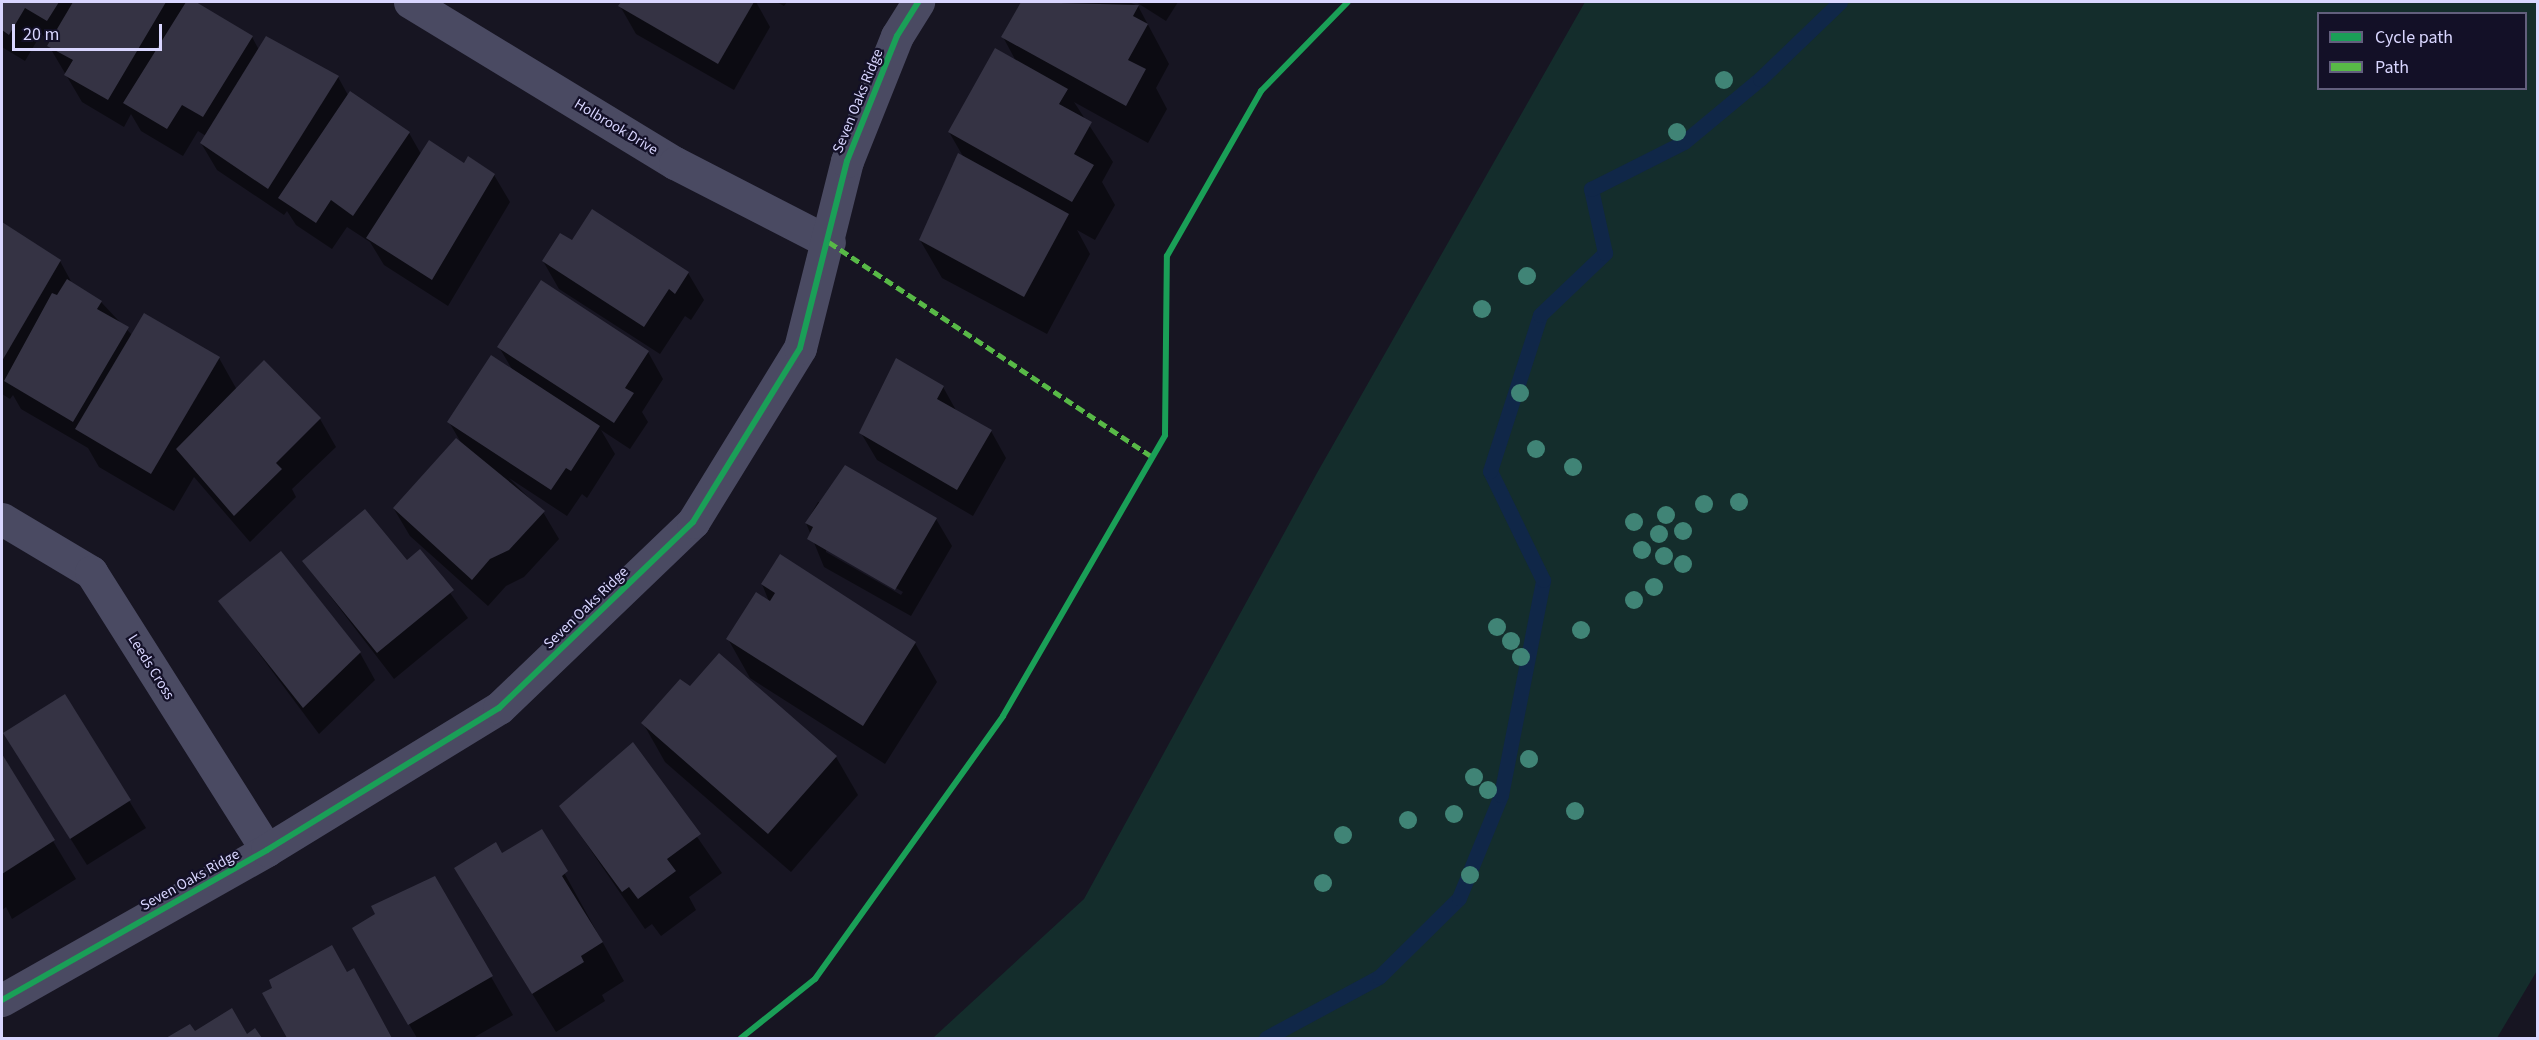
<!DOCTYPE html>
<style>
body{margin:0}
#map{position:relative;width:2539px;height:1040px;overflow:hidden;background:#171522;font-family:"Source Sans 3",sans-serif}
div>[style]{position:absolute}
.green>*{inset:0;background:#142d2c}
.shadow>*{inset:0;background:#0007}
.stream>*{height:15px;margin:-7.5px;padding:0 7.5px;transform-origin:7.5px;border-radius:7.5px;background:#102748}
.building>*{inset:0;background:#353344}
.minor>*{height:33px;margin:-16.5px;padding:0 16.5px;transform-origin:16.5px;border-radius:16.5px;background:#4a4a62}
.quiet>*{height:4.5px;margin-top:-2.25px;transform-origin:0;background:repeating-linear-gradient(90deg,#58b947 0 9px,transparent 0 13.5px)}
.cycleway>*{height:6px;margin:-3px;padding:0 3px;transform-origin:3px;border-radius:3px;background:#1a9f57}
.trees>*{width:18px;height:18px;margin:-9px;border-radius:50%;background:#408476}
span{translate:-50% -50%;white-space:nowrap;text-align:center;line-height:1.15;-webkit-text-stroke:4.5px #131027;paint-order:stroke}
.street-label{font-size:15px;color:#d9d6ff}
.frame{position:absolute;inset:0;border:3px solid #d9d6ff;pointer-events:none}
.legend{position:absolute;left:2317px;top:12px;width:210px;height:78px;box-sizing:border-box;background:#131027;border:2px solid #625f7d;margin:0;padding:8px 10px;list-style:none;font-size:18px;color:#d9d6ff}
.legend li{display:flex;align-items:center;gap:12px;height:30px}
.legend b{width:30px;border:2px solid #625f7d}
.scale{position:absolute;left:12px;top:24px;width:150px;height:27px;box-sizing:border-box;border:3px solid #d9d6ff;border-top:0;padding-left:8px;font-size:18px;line-height:21px;white-space:nowrap;color:#d9d6ff;-webkit-text-stroke:4px #131027;paint-order:stroke}
</style>
<div id="map">
<div class="green">
<i style="clip-path:polygon(evenodd,1585px 2px,2537px 2px,2538px 969px,2497px 1038px,933px 1038px,1084px 899px,1317px 473px,1585px 2px,2318px 14px,2526px 14px,2526px 88px,2318px 88px,2318px 14px)"></i>
</div>
<div class="shadow">
<i style="clip-path:polygon(2px 2px,193px 2px,252px 37px,259px 50px,338px 77px,349px 97px,409px 133px,421px 154px,494px 175px,510px 202px,448px 306px,384px 265px,370px 242px,347px 227px,332px 249px,296px 225px,287px 211px,284px 215px,217px 170px,201px 143px,206px 136px,198px 131px,183px 156px,141px 131px,131px 114px,124px 127px,82px 102px,49px 46px,51px 41px,41px 34px,25px 61px,2px 47px)"></i>
<i style="clip-path:polygon(623px 2px,756px 2px,770px 27px,734px 90px,636px 34px,620px 6px)"></i>
<i style="clip-path:polygon(777px 2px,787px 2px,784px 6px)"></i>
<i style="clip-path:polygon(1022px 2px,1129px 2px,1138px 6px,1169px 64px,1156px 88px,1167px 109px,1148px 143px,1074px 102px,1113px 162px,1102px 182px,1115px 205px,1095px 240px,1077px 230px,1090px 254px,1047px 334px,942px 278px,920px 240px,964px 158px,949px 132px,1017px 63px,1003px 37px)"></i>
<i style="clip-path:polygon(1136px 2px,1178px 2px,1166px 21px)"></i>
<i style="clip-path:polygon(2px 224px,60px 261px,73px 285px,101px 302px,132px 335px,219px 358px,237px 390px,264px 362px,320px 419px,336px 447px,292px 489px,296px 497px,250px 542px,194px 477px,174px 511px,99px 467px,88px 448px,21px 409px,13px 395px,10px 399px,2px 394px)"></i>
<i style="clip-path:polygon(572px 242px,688px 273px,704px 300px,691px 320px,685px 316px,660px 354px,559px 289px,543px 261px)"></i>
<i style="clip-path:polygon(499px 347px,648px 352px,663px 379px,642px 412px,648px 422px,630px 449px,601px 430px,615px 454px,587px 498px,582px 494px,567px 516px,509px 478px,543px 512px,559px 539px,524px 577px,506px 586px,488px 606px,410px 536px,394px 509px,463px 446px,449px 422px,513px 371px)"></i>
<i style="clip-path:polygon(943px 387px,957px 412px,991px 431px,1006px 458px,973px 516px,877px 460px,861px 433px)"></i>
<i style="clip-path:polygon(evenodd,818px 502px,936px 519px,952px 546px,911px 616px,824px 567px,806px 523px,818px 502px,826px 548px,903px 592px,901px 595px,826px 552px,826px 548px)"></i>
<i style="clip-path:polygon(420px 551px,468px 618px,394px 679px,304px 562px,407px 562px)"></i>
<i style="clip-path:polygon(762px 584px,915px 643px,937px 682px,885px 764px,750px 678px,728px 639px,770px 604px)"></i>
<i style="clip-path:polygon(220px 601px,360px 653px,375px 680px,319px 734px)"></i>
<i style="clip-path:polygon(64px 696px,146px 828px,87px 865px,21px 760px)"></i>
<i style="clip-path:polygon(643px 723px,836px 757px,858px 795px,791px 872px,665px 762px)"></i>
<i style="clip-path:polygon(633px 744px,722px 873px,689px 897px,696px 910px,661px 936px,652px 924px,645px 929px,561px 807px)"></i>
<i style="clip-path:polygon(2px 757px,76px 879px,12px 919px,6px 907px,2px 910px)"></i>
<i style="clip-path:polygon(541px 831px,624px 981px,602px 995px,605px 1001px,556px 1032px,478px 907px,502px 855px)"></i>
<i style="clip-path:polygon(434px 878px,513px 1015px,473px 1038px,417px 1038px,354px 929px,377px 915px,373px 906px)"></i>
<i style="clip-path:polygon(347px 973px,369px 997px,392px 1038px,289px 1038px,264px 994px)"></i>
<i style="clip-path:polygon(255px 1030px,260px 1038px,170px 1038px,194px 1033px,247px 1036px)"></i>
</div>
<div class="stream">
<i style="left:1266px;top:1038px;width:128px;rotate:-28.4deg"></i>
<i style="left:1379px;top:977px;width:112px;rotate:-44.6deg"></i>
<i style="left:1459px;top:898px;width:111px;rotate:-67.8deg"></i>
<i style="left:1501px;top:795px;width:219px;rotate:-78.9deg"></i>
<i style="left:1543px;top:580px;width:121px;rotate:-115.9deg"></i>
<i style="left:1490px;top:471px;width:164px;rotate:-72.2deg"></i>
<i style="left:1540px;top:315px;width:90px;rotate:-43.6deg"></i>
<i style="left:1605px;top:253px;width:66px;rotate:-102.3deg"></i>
<i style="left:1591px;top:189px;width:104px;rotate:-26.8deg"></i>
<i style="left:1684px;top:142px;width:99px;rotate:-39.7deg"></i>
<i style="left:1760px;top:79px;width:111px;rotate:-43.9deg"></i>
</div>
<div class="building">
<i style="clip-path:polygon(2px 2px,59px 2px,47px 21px,25px 8px,9px 35px,2px 30px)"></i>
<i style="clip-path:polygon(73px 2px,166px 2px,108px 100px,64px 75px,73px 60px,47px 46px)"></i>
<i style="clip-path:polygon(186px 2px,196px 2px,253px 36px,203px 117px,182px 105px,167px 129px,123px 103px)"></i>
<i style="clip-path:polygon(621px 2px,754px 2px,718px 64px,618px 6px)"></i>
<i style="clip-path:polygon(1021px 2px,1139px 5px,1133px 16px,1148px 24px,1128px 60px,1146px 69px,1126px 106px,1001px 37px)"></i>
<i style="clip-path:polygon(266px 36px,339px 76px,268px 189px,200px 143px)"></i>
<i style="clip-path:polygon(995px 48px,1068px 89px,1059px 104px,1092px 122px,1074px 154px,1094px 165px,1072px 202px,948px 132px)"></i>
<i style="clip-path:polygon(350px 91px,410px 132px,353px 216px,331px 200px,316px 223px,278px 198px)"></i>
<i style="clip-path:polygon(429px 140px,464px 163px,468px 156px,495px 174px,432px 280px,366px 238px)"></i>
<i style="clip-path:polygon(958px 153px,1069px 214px,1024px 297px,919px 240px)"></i>
<i style="clip-path:polygon(592px 209px,689px 272px,675px 294px,669px 289px,644px 327px,542px 261px,560px 233px,572px 240px)"></i>
<i style="clip-path:polygon(2px 222px,61px 260px,2px 361px)"></i>
<i style="clip-path:polygon(67px 279px,102px 301px,97px 309px,129px 327px,73px 422px,4px 381px,52px 293px,57px 295px)"></i>
<i style="clip-path:polygon(541px 280px,649px 351px,625px 388px,634px 393px,614px 423px,497px 347px)"></i>
<i style="clip-path:polygon(144px 313px,220px 357px,151px 474px,75px 429px)"></i>
<i style="clip-path:polygon(491px 355px,600px 426px,571px 471px,566px 468px,551px 490px,447px 422px)"></i>
<i style="clip-path:polygon(896px 358px,944px 386px,937px 399px,992px 430px,957px 490px,859px 433px)"></i>
<i style="clip-path:polygon(264px 360px,321px 418px,276px 463px,282px 469px,234px 516px,176px 449px)"></i>
<i style="clip-path:polygon(456px 438px,545px 511px,509px 550px,490px 559px,472px 580px,393px 508px)"></i>
<i style="clip-path:polygon(845px 465px,937px 518px,895px 590px,807px 539px,813px 527px,805px 523px)"></i>
<i style="clip-path:polygon(365px 509px,407px 560px,420px 549px,454px 590px,377px 653px,302px 561px)"></i>
<i style="clip-path:polygon(281px 551px,361px 652px,303px 708px,218px 601px)"></i>
<i style="clip-path:polygon(780px 554px,916px 642px,863px 726px,726px 639px,756px 592px,770px 601px,775px 593px,761px 584px)"></i>
<i style="clip-path:polygon(719px 653px,837px 756px,768px 834px,641px 723px,680px 679px,690px 686px)"></i>
<i style="clip-path:polygon(65px 694px,131px 800px,70px 839px,3px 733px)"></i>
<i style="clip-path:polygon(633px 742px,701px 834px,667px 859px,676px 871px,638px 899px,629px 887px,622px 892px,559px 806px)"></i>
<i style="clip-path:polygon(2px 754px,55px 840px,2px 874px)"></i>
<i style="clip-path:polygon(542px 829px,568px 871px,562px 876px,603px 942px,581px 956px,584px 962px,532px 994px,454px 868px,496px 842px,502px 853px)"></i>
<i style="clip-path:polygon(435px 876px,493px 976px,408px 1025px,352px 928px,375px 914px,371px 906px)"></i>
<i style="clip-path:polygon(332px 945px,347px 972px,354px 968px,392px 1038px,287px 1038px,262px 993px,272px 988px,269px 980px)"></i>
<i style="clip-path:polygon(232px 1008px,247px 1034px,255px 1028px,262px 1038px,166px 1038px,190px 1024px,195px 1031px)"></i>
</div>
<div class="minor">
<i style="left:410px;top:2px;width:310px;rotate:31.3deg"></i>
<i style="left:675px;top:163px;width:173px;rotate:27.2deg"></i>
<i style="left:2px;top:519px;width:104px;rotate:30.8deg"></i>
<i style="left:91px;top:572px;width:329px;rotate:57.7deg"></i>
<i style="left:2px;top:1000px;width:305px;rotate:-29.5deg"></i>
<i style="left:267px;top:850px;width:272px;rotate:-31.5deg"></i>
<i style="left:499px;top:708px;width:269px;rotate:-43.8deg"></i>
<i style="left:693px;top:522px;width:204px;rotate:-58.4deg"></i>
<i style="left:800px;top:348px;width:193px;rotate:-75.9deg"></i>
<i style="left:847px;top:161px;width:135px;rotate:-68.2deg"></i>
<i style="left:897px;top:36px;width:40px;rotate:-58deg"></i>
</div>
<div class="quiet">
<i style="left:829px;top:242px;width:389px;rotate:33.6deg"></i>
</div>
<div class="cycleway">
<i style="left:2px;top:1000px;width:305px;rotate:-29.5deg"></i>
<i style="left:267px;top:850px;width:272px;rotate:-31.5deg"></i>
<i style="left:499px;top:708px;width:269px;rotate:-43.8deg"></i>
<i style="left:693px;top:522px;width:204px;rotate:-58.4deg"></i>
<i style="left:800px;top:348px;width:193px;rotate:-75.9deg"></i>
<i style="left:847px;top:161px;width:135px;rotate:-68.2deg"></i>
<i style="left:897px;top:36px;width:40px;rotate:-58deg"></i>
<i style="left:741px;top:1038px;width:95px;rotate:-38.6deg"></i>
<i style="left:815px;top:979px;width:323px;rotate:-54.4deg"></i>
<i style="left:1003px;top:716px;width:324px;rotate:-60deg"></i>
<i style="left:1165px;top:435px;width:179px;rotate:-89.4deg"></i>
<i style="left:1167px;top:256px;width:190px;rotate:-60.3deg"></i>
<i style="left:1261px;top:91px;width:124px;rotate:-45.7deg"></i>
</div>
<div class="trees">
<i style="left:1724px;top:80px"></i>
<i style="left:1677px;top:132px"></i>
<i style="left:1527px;top:276px"></i>
<i style="left:1482px;top:309px"></i>
<i style="left:1520px;top:393px"></i>
<i style="left:1536px;top:449px"></i>
<i style="left:1573px;top:467px"></i>
<i style="left:1739px;top:502px"></i>
<i style="left:1704px;top:504px"></i>
<i style="left:1666px;top:515px"></i>
<i style="left:1634px;top:522px"></i>
<i style="left:1683px;top:531px"></i>
<i style="left:1659px;top:534px"></i>
<i style="left:1642px;top:550px"></i>
<i style="left:1664px;top:556px"></i>
<i style="left:1683px;top:564px"></i>
<i style="left:1654px;top:587px"></i>
<i style="left:1634px;top:600px"></i>
<i style="left:1497px;top:627px"></i>
<i style="left:1581px;top:630px"></i>
<i style="left:1511px;top:641px"></i>
<i style="left:1521px;top:657px"></i>
<i style="left:1529px;top:759px"></i>
<i style="left:1474px;top:777px"></i>
<i style="left:1488px;top:790px"></i>
<i style="left:1575px;top:811px"></i>
<i style="left:1454px;top:814px"></i>
<i style="left:1408px;top:820px"></i>
<i style="left:1343px;top:835px"></i>
<i style="left:1470px;top:875px"></i>
<i style="left:1323px;top:883px"></i>
</div>
<div class="street-label">
<span style="left:858px;top:101px;rotate:-68deg">Seven Oaks Ridge</span>
<span style="left:616px;top:127px;rotate:31deg">Holbrook Drive</span>
<span style="left:586px;top:608px;rotate:-44deg">Seven Oaks Ridge</span>
<span style="left:151px;top:667px;rotate:58deg">Leeds Cross</span>
<span style="left:190px;top:880px;rotate:-29deg">Seven Oaks Ridge</span>
</div>
<div class="frame"></div>
<ul class="legend">
<li><b style="height:8px;background:#1a9f57"></b>Cycle path</li>
<li><b style="height:8px;background:#58b947"></b>Path</li>
</ul>
<div class="scale">20 m</div>
</div>
